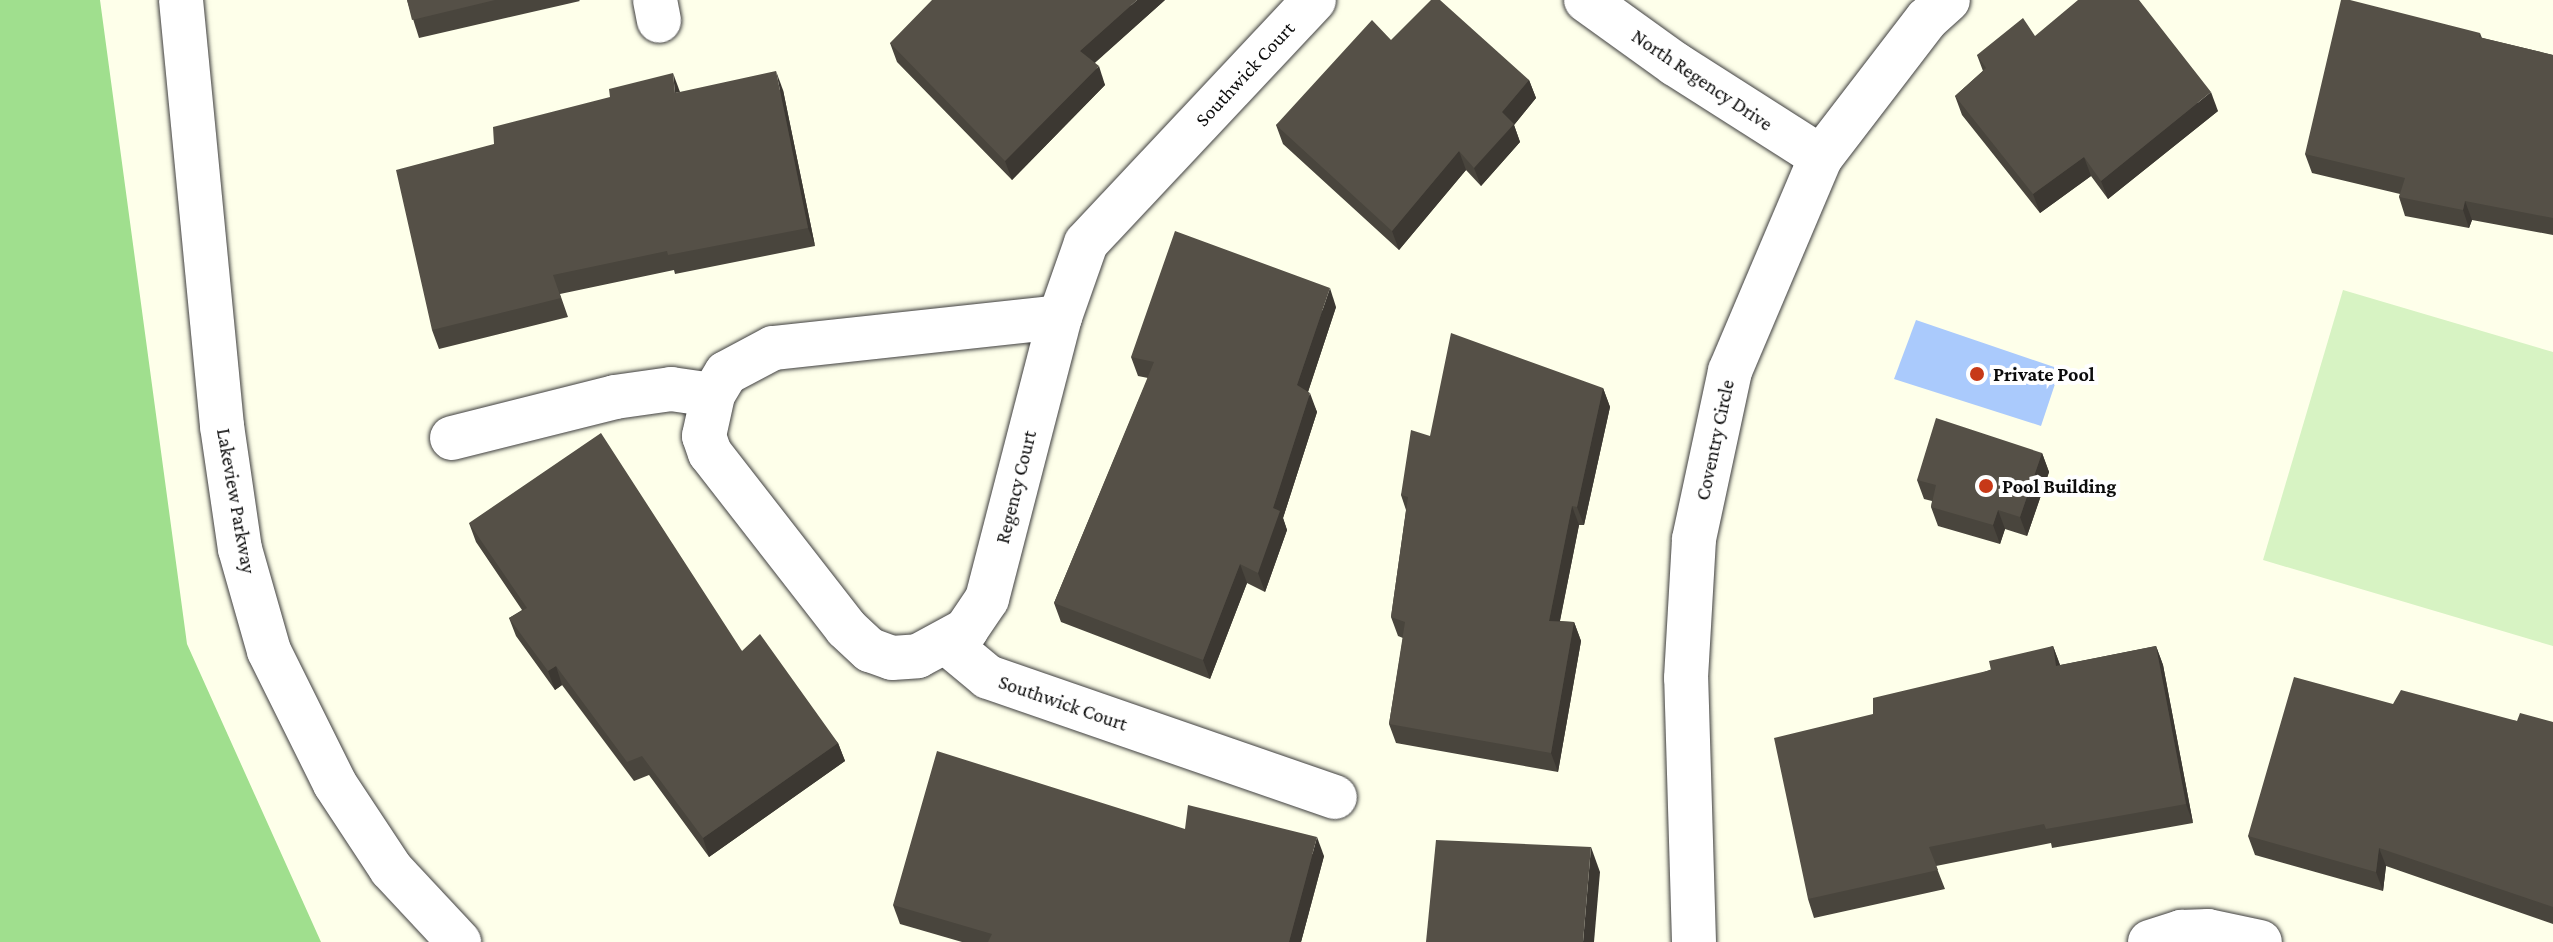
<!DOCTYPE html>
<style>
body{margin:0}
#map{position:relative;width:2553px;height:942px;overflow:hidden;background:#feffea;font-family:"Crimson Pro",serif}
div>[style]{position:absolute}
.forest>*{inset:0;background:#a0df8e}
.pitch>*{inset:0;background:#d7f3c3}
.water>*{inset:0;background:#aacafc}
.roads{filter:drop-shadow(0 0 2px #3f3f3f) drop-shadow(0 0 2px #3f3f3f)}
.minor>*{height:44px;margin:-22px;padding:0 22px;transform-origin:22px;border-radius:22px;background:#fff}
.tertiary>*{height:44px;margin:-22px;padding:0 22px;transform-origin:22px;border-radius:22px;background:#fff}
.wall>*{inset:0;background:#49453d}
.shaded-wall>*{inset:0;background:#3c3832}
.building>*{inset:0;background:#555047}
.dots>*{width:22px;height:22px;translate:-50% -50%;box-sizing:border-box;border:4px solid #fff;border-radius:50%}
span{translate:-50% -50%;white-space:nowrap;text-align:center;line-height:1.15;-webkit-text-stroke:8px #fff;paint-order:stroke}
.street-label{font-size:20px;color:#0c0c0c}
.poi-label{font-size:20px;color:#0c0c0c;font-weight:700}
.left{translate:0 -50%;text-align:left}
</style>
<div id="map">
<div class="forest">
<i style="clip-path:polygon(0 0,100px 0,187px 644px,321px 942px,0 942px)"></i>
</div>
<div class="pitch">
<i style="clip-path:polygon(2343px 290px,2553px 352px,2553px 646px,2263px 560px)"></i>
</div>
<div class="water">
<i style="clip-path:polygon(1916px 320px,2060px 369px,2041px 426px,1894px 379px)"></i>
</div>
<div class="roads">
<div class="minor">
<i style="left:655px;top:0;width:21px;rotate:79deg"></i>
<i style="left:1586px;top:0;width:110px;rotate:35.7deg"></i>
<i style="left:1675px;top:64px;width:173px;rotate:32.5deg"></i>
<i style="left:1060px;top:317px;width:289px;rotate:173.8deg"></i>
<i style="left:773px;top:348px;width:53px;rotate:152deg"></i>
<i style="left:726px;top:373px;width:26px;rotate:121deg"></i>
<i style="left:713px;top:395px;width:42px;rotate:102.4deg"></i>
<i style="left:704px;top:436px;width:18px;rotate:71deg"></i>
<i style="left:710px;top:453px;width:222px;rotate:52.1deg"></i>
<i style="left:846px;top:628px;width:33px;rotate:43deg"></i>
<i style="left:870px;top:650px;width:23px;rotate:20deg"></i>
<i style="left:892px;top:658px;width:26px;rotate:-4deg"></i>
<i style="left:918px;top:656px;width:55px;rotate:-28.4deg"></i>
<i style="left:966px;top:630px;width:37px;rotate:-56deg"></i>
<i style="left:987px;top:599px;width:291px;rotate:-75.5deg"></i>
<i style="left:1060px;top:317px;width:78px;rotate:-70.6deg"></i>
<i style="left:1086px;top:243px;width:333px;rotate:-46.8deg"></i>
<i style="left:452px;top:438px;width:168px;rotate:-14.1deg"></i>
<i style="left:615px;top:397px;width:57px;rotate:-8.1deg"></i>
<i style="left:671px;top:389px;width:42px;rotate:8.1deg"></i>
<i style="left:947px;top:643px;width:53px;rotate:39.7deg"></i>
<i style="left:988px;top:677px;width:367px;rotate:19.1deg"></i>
<i style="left:1694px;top:942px;width:264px;rotate:-91.7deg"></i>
<i style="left:1686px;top:678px;width:139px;rotate:-86.7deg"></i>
<i style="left:1694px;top:539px;width:172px;rotate:-77.9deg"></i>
<i style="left:1730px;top:371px;width:233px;rotate:-67deg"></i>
<i style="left:1821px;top:157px;width:174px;rotate:-52.5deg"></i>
<i style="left:1927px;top:19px;width:28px;rotate:-42deg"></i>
<i style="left:2150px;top:942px;width:33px;rotate:-18deg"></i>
<i style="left:2181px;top:932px;width:27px;rotate:-2deg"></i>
<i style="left:2208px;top:931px;width:53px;rotate:11.9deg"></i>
</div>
<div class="tertiary">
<i style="left:181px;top:0;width:428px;rotate:84.5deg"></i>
<i style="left:222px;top:426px;width:124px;rotate:81.7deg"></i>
<i style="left:240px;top:549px;width:106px;rotate:74.1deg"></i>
<i style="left:269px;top:651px;width:148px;rotate:63.6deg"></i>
<i style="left:335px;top:784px;width:102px;rotate:56.6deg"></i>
<i style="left:391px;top:869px;width:100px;rotate:47deg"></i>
</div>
</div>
<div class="wall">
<i style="clip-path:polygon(407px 0,579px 0,580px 1px,419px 38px)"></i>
<i style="clip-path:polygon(1165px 0,1094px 63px,1105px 85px,1012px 180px,897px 62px,890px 43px)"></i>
<i style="clip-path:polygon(2480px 33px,2482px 38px,2553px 55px,2553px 235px,2472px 220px,2469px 228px,2405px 216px,2399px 197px,2400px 194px,2312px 173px,2305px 154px)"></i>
<i style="clip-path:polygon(2035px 36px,2218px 111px,2108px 199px,2091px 176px,2040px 213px,1962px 115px,1955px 96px,1983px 71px,1977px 55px)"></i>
<i style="clip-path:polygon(1391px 40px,1529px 80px,1536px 98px,1514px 125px,1520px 142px,1481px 186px,1466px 170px,1399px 250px,1283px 144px,1276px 125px)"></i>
<i style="clip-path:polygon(783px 90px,815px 246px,675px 274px,674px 270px,560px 294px,568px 317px,439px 349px,432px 330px,494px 144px,680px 92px)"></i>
<i style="clip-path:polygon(1336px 307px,1308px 392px,1317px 412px,1283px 518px,1287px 530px,1265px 592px,1247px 583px,1210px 679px,1061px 622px,1054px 603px,1148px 378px,1138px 376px,1131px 357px)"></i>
<i style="clip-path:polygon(1603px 388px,1610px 407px,1584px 525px,1579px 525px,1560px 621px,1574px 622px,1581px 641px,1558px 772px,1396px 743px,1389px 724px,1403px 638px,1398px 636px,1391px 617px,1406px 510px,1401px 495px,1430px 436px)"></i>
<i style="clip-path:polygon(2042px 453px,2049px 472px,2027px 536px,2005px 529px,2000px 544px,1938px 526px,1931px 507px,1932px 501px,1924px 499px,1917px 480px)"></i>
<i style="clip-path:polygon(469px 523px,742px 651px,838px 743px,845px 761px,709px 857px,649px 775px,634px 781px,562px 685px,555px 690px,516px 636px,509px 618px,522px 610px,476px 542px)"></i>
<i style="clip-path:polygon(2053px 646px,2060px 665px,2156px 646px,2163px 665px,2193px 823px,2052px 848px,2051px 843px,1936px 866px,1945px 889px,1814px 918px,1808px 899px,1873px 714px)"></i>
<i style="clip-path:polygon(2393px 704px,2517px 721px,2553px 722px,2553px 924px,2386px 866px,2383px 891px,2255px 855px,2248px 836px)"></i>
<i style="clip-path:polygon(1185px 829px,1324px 856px,1301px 942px,962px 942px,900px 924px,893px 905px)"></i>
</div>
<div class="shaded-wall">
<i style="clip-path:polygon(1137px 0,1165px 0,1087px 70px,1080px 51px)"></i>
<i style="clip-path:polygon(1099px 66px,1105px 85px,1012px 180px,1005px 161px)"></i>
<i style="clip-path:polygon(776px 71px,783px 90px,815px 246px,808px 228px)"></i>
<i style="clip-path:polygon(673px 73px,680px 92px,675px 93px)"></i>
<i style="clip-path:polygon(1529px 80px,1536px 98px,1514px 125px,1520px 142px,1481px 186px,1474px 168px,1502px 112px)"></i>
<i style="clip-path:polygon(2211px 92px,2218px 111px,2108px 199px,2101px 181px)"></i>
<i style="clip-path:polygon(1459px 151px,1466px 170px,1399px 250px,1392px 231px)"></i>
<i style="clip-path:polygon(2084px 157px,2091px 176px,2040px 213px,2033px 194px)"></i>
<i style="clip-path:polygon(2465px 201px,2472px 220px,2469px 228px,2463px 210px)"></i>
<i style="clip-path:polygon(1330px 288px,1336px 307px,1304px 404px,1297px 385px)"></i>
<i style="clip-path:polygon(1603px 388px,1610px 407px,1584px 525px,1577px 507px)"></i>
<i style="clip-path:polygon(1310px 393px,1317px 412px,1283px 518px,1287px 530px,1265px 592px,1258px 573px,1273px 508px)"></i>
<i style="clip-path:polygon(2042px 453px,2049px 472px,2027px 536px,2020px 517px)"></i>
<i style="clip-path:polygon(1572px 506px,1579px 525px,1556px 640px,1549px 621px)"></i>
<i style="clip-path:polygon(1998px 510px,2005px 529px,2000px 544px,1993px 525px)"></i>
<i style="clip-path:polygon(1240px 564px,1247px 583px,1210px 679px,1203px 660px)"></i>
<i style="clip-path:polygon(1574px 622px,1581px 641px,1558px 772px,1551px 753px)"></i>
<i style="clip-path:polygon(2053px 646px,2060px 665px,2056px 666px)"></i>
<i style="clip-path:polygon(2156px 646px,2163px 665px,2193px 823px,2186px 804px)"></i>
<i style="clip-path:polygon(556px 666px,562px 685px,555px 690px,548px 671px)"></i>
<i style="clip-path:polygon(838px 743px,845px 761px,709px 857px,703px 838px)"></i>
<i style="clip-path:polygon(1317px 837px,1324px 856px,1301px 942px,1289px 942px)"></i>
<i style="clip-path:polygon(1591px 847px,1600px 872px,1594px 942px,1583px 942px)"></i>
<i style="clip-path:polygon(2379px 848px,2386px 866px,2383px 891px,2376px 872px)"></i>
</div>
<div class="building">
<i style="clip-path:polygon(407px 0,495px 0,412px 20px)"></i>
<i style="clip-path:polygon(932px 0,1137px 0,1080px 51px,1099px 66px,1005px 161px,890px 43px)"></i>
<i style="clip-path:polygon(1431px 0,1440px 0,1529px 80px,1502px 112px,1514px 124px,1474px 168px,1459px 151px,1392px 231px,1276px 125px,1372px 20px,1391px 40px)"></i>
<i style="clip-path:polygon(2078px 0,2139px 0,2211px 92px,2101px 181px,2084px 157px,2033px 194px,1955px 96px,1986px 68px,1977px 55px,2023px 18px,2035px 36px)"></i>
<i style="clip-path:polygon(2341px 0,2350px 0,2480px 33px,2479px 37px,2553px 55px,2553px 218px,2465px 201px,2463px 210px,2399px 197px,2405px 178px,2305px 154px)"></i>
<i style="clip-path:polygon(776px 71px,808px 228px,668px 255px,667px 251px,553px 275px,561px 298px,432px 330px,396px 170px,494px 144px,493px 127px,610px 97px,609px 89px,673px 73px,675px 93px)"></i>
<i style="clip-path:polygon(1175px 231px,1330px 288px,1297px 385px,1310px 393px,1273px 508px,1280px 511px,1258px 573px,1240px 564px,1203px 660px,1054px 603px,1154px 362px,1131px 357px)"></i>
<i style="clip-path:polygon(1451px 333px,1603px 388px,1577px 507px,1572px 506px,1549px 621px,1574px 622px,1551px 753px,1389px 724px,1405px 622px,1391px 617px,1408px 497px,1401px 495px,1411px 430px,1430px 436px)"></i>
<i style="clip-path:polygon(1936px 418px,2042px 453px,2020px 517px,1998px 510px,1993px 525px,1931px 507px,1936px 485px,1917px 480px)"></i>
<i style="clip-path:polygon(601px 433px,742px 651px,760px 634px,838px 743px,703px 838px,642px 756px,627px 762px,556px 666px,548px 671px,509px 618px,527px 608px,469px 523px)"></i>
<i style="clip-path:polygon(2053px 646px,2056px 666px,2156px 646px,2186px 804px,2046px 829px,2044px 824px,1929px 847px,1938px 870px,1808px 899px,1774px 738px,1873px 714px,1873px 698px,1991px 670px,1989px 661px)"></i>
<i style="clip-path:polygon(2294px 677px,2393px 704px,2401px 690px,2517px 721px,2520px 713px,2553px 722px,2553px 907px,2379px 848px,2376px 872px,2248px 836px)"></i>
<i style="clip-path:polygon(937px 751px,1185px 829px,1188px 805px,1317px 837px,1289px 942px,988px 942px,992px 934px,893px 905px)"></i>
<i style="clip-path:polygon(1436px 840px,1591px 847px,1583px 942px,1426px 942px)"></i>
</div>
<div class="dots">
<i style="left:1977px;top:374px;background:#c73918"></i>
<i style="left:1986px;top:486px;background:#c73918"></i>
</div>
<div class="street-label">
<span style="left:1245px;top:74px;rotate:-47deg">Southwick Court</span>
<span style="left:1702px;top:80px;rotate:34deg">North Regency Drive</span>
<span style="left:1715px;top:440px;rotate:-78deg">Coventry Circle</span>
<span style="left:1016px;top:487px;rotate:-76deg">Regency Court</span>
<span style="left:236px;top:501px;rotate:80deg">Lakeview Parkway</span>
<span style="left:1063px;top:703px;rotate:19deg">Southwick Court</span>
</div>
<div class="poi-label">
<span class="left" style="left:1993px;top:374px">Private Pool</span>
<span class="left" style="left:2002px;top:486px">Pool Building</span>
</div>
</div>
